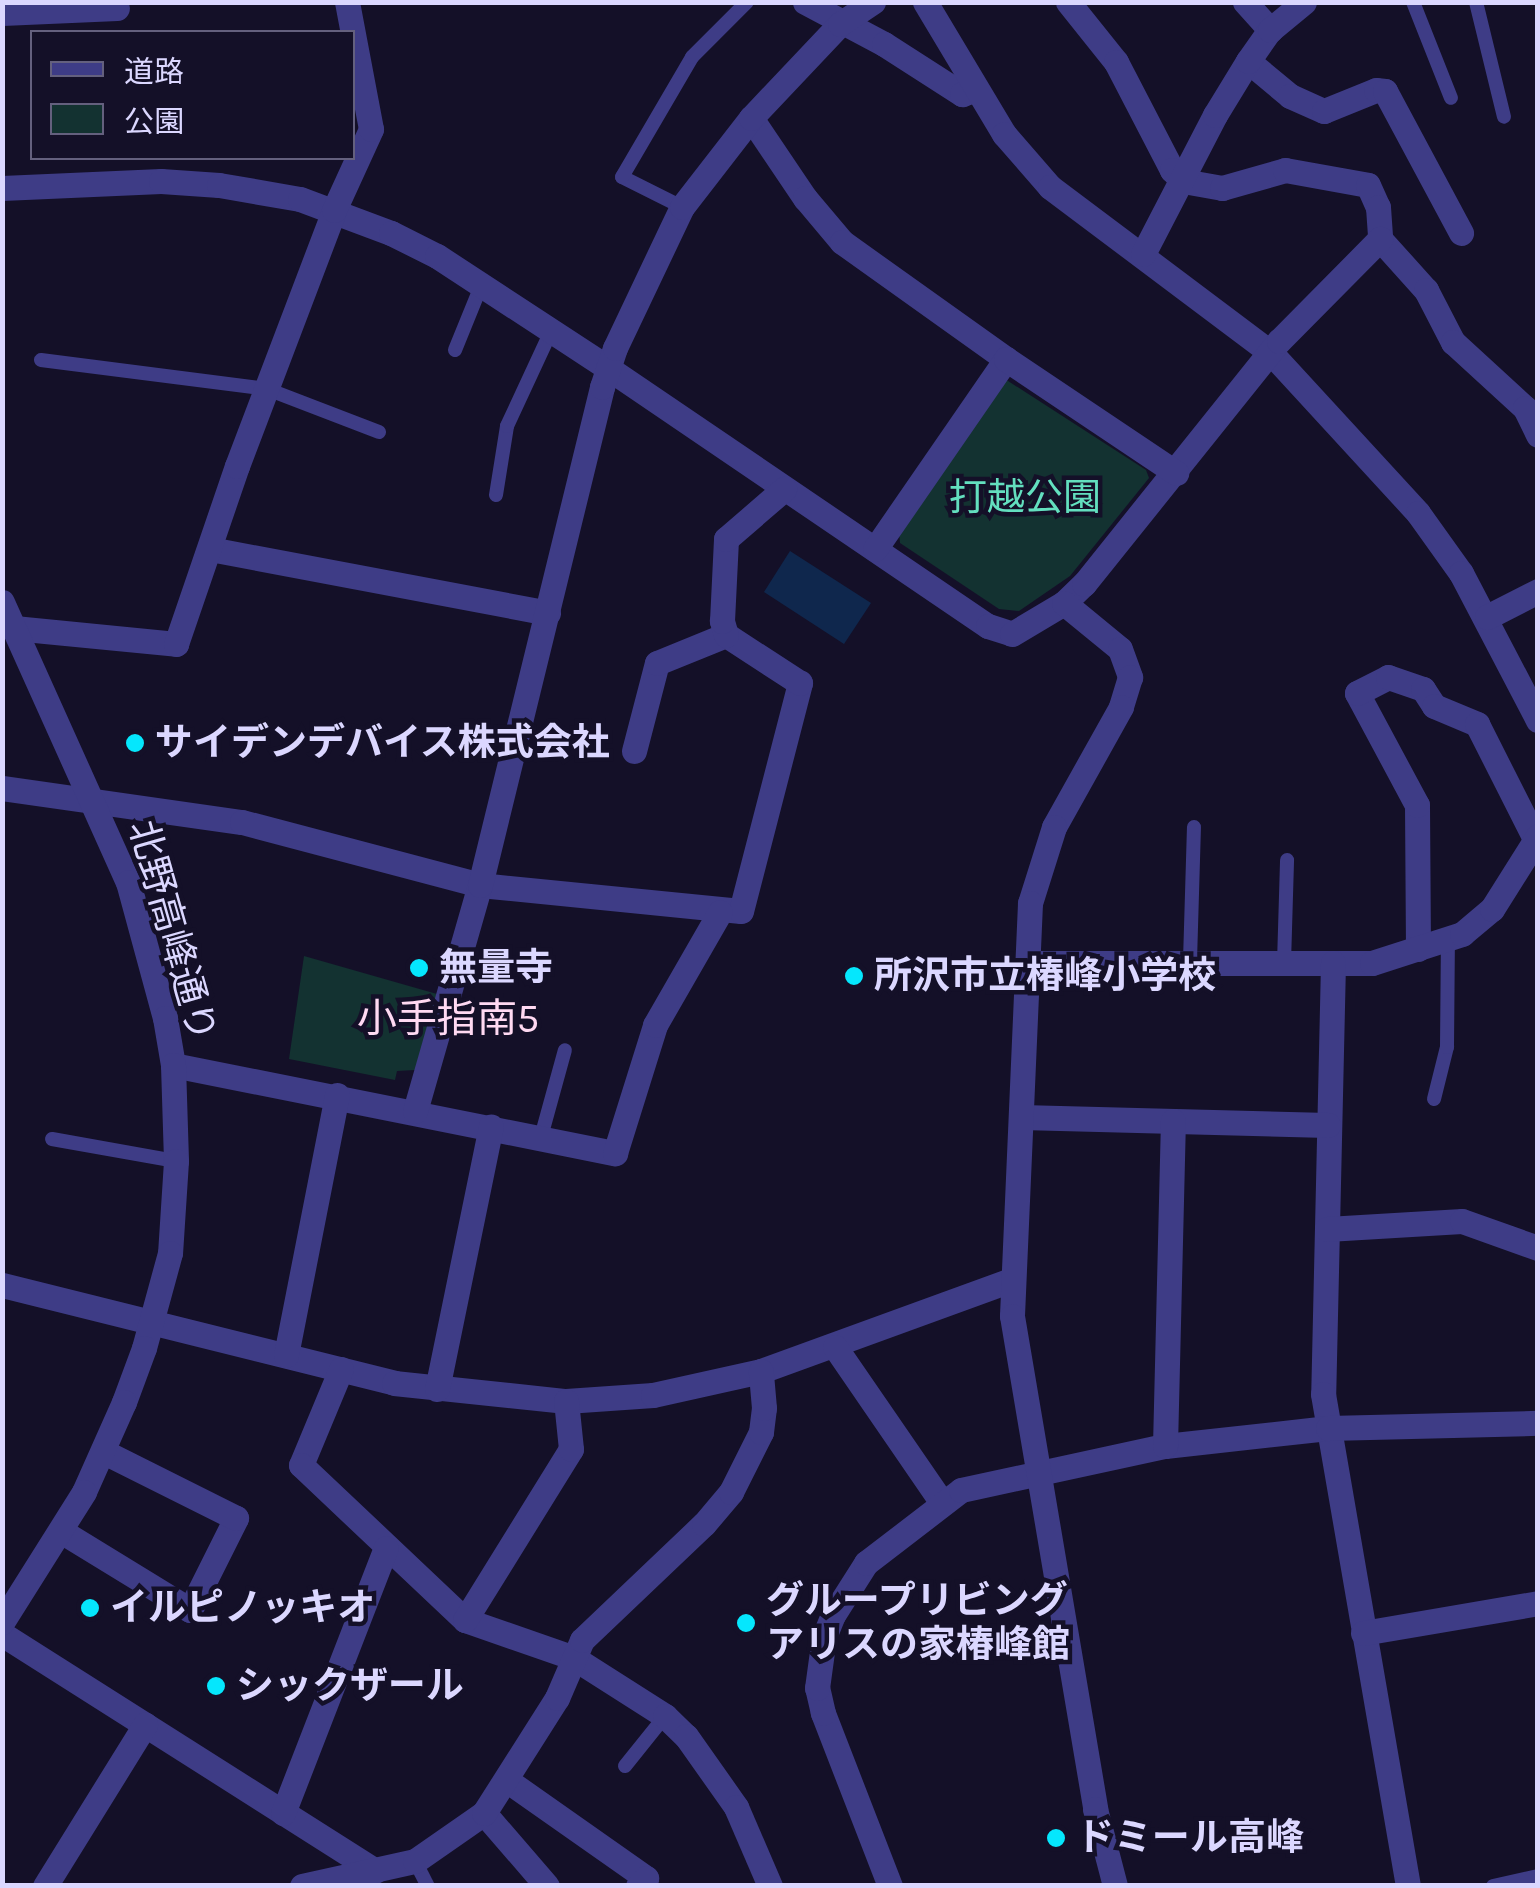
<!DOCTYPE html>
<meta charset="utf-8">
<style>
body{margin:0}
#map{position:relative;width:1540px;height:1888px;overflow:hidden;background:#141028;font-family:Karla,"Noto Sans JP",sans-serif}
div>[style]{position:absolute}
.green>*{inset:0;background:#133231}
.water>*{inset:0;background:#0f274d}
.service>*{height:14px;margin:-7px;padding:0 7px;transform-origin:7px;border-radius:7px;background:#3e3c86}
.minor>*{height:25px;margin:-12.5px;padding:0 12.5px;transform-origin:12.5px;border-radius:12.5px;background:#3e3c86}
.tertiary>*{height:25px;margin:-12.5px;padding:0 12.5px;transform-origin:12.5px;border-radius:12.5px;background:#3e3c86}
.dots>*{width:28px;height:28px;translate:-50% -50%;box-sizing:border-box;border:5px solid #141028;border-radius:50%}
span{translate:-50% -50%;white-space:nowrap;text-align:center;line-height:1.15;-webkit-text-stroke:9px #141028;paint-order:stroke}
.park-label{font-size:38px;color:#63dfbf}
.poi-label{font-size:38px;color:#dbd7ff;font-weight:700}
.left{translate:0 -50%;text-align:left}
.street-label{font-size:38px;color:#dbd7ff}
.neighbourhood-label{font-size:40px;color:#ffd9f2}
.frame{position:absolute;inset:0;border:5px solid #dbd7ff;pointer-events:none}
.legend{position:absolute;left:30px;top:30px;width:325px;height:130px;box-sizing:border-box;background:#141028;border:2px solid #64607e;margin:0;padding:12px 18px;list-style:none;font-size:30px;color:#dbd7ff}
.legend li{display:flex;align-items:center;gap:20px;height:50px}
.legend b{width:50px;border:2px solid #64607e}
</style>
<div id="map">
<div class="green">
<i style="clip-path:polygon(1005px 379px,1146px 470px,1149px 478px,1070px 576px,1019px 611px,999px 609px,900px 543px,899px 531px)"></i>
<i style="clip-path:polygon(304px 956px,437px 994px,415px 1070px,397px 1071px,395px 1080px,289px 1059px)"></i>
</div>
<div class="water">
<i style="clip-path:polygon(790px 551px,871px 603px,844px 644px,764px 592px)"></i>
</div>
<div class="service">
<i style="left:1413px;top:2px;width:103px;rotate:68.4deg"></i>
<i style="left:1476px;top:2px;width:118px;rotate:76.3deg"></i>
<i style="left:682px;top:207px;width:67px;rotate:-153.4deg"></i>
<i style="left:622px;top:177px;width:139px;rotate:-59.7deg"></i>
<i style="left:692px;top:57px;width:78px;rotate:-45deg"></i>
<i style="left:455px;top:350px;width:69px;rotate:-67.9deg"></i>
<i style="left:41px;top:360px;width:228px;rotate:7.3deg"></i>
<i style="left:267px;top:389px;width:120px;rotate:21deg"></i>
<i style="left:496px;top:495px;width:70px;rotate:-80.9deg"></i>
<i style="left:507px;top:426px;width:105px;rotate:-65.1deg"></i>
<i style="left:1190px;top:961px;width:134px;rotate:-88.3deg"></i>
<i style="left:1284px;top:963px;width:103px;rotate:-88.3deg"></i>
<i style="left:1434px;top:1099px;width:54px;rotate:-76deg"></i>
<i style="left:1447px;top:1047px;width:106px;rotate:-89.5deg"></i>
<i style="left:541px;top:1137px;width:90px;rotate:-74.6deg"></i>
<i style="left:52px;top:1139px;width:126px;rotate:10.1deg"></i>
<i style="left:625px;top:1766px;width:64px;rotate:-51.3deg"></i>
<i style="left:415px;top:1861px;width:28px;rotate:63deg"></i>
<i style="left:1493px;top:1886px;width:46px;rotate:-12.5deg"></i>
</div>
<div class="minor">
<i style="left:805px;top:2px;width:89px;rotate:28deg"></i>
<i style="left:884px;top:44px;width:93px;rotate:32.7deg"></i>
<i style="left:962px;top:94px;width:13px;rotate:-18deg"></i>
<i style="left:925px;top:2px;width:154px;rotate:59.1deg"></i>
<i style="left:1004px;top:134px;width:70px;rotate:49deg"></i>
<i style="left:1050px;top:187px;width:276px;rotate:36.9deg"></i>
<i style="left:1271px;top:353px;width:217px;rotate:47.4deg"></i>
<i style="left:1418px;top:513px;width:74px;rotate:54.4deg"></i>
<i style="left:1461px;top:573px;width:166px;rotate:62.4deg"></i>
<i style="left:1068px;top:2px;width:77px;rotate:51.3deg"></i>
<i style="left:1116px;top:62px;width:122px;rotate:62.6deg"></i>
<i style="left:1172px;top:170px;width:16px;rotate:45deg"></i>
<i style="left:1183px;top:181px;width:40px;rotate:10deg"></i>
<i style="left:1222px;top:188px;width:66px;rotate:-15.9deg"></i>
<i style="left:1285px;top:170px;width:84px;rotate:10.2deg"></i>
<i style="left:1368px;top:185px;width:24px;rotate:66deg"></i>
<i style="left:1378px;top:207px;width:32px;rotate:86deg"></i>
<i style="left:1380px;top:239px;width:69px;rotate:48deg"></i>
<i style="left:1426px;top:290px;width:59px;rotate:62.6deg"></i>
<i style="left:1453px;top:342px;width:98px;rotate:42.5deg"></i>
<i style="left:1525px;top:408px;width:30px;rotate:64deg"></i>
<i style="left:1245px;top:2px;width:38px;rotate:48deg"></i>
<i style="left:2px;top:13px;width:115px;rotate:-2.5deg"></i>
<i style="left:1248px;top:61px;width:55px;rotate:39.8deg"></i>
<i style="left:1290px;top:96px;width:37px;rotate:24deg"></i>
<i style="left:1324px;top:111px;width:56px;rotate:-22deg"></i>
<i style="left:1376px;top:90px;width:9px;rotate:6deg"></i>
<i style="left:1385px;top:91px;width:161px;rotate:61.8deg"></i>
<i style="left:751px;top:118px;width:97px;rotate:56deg"></i>
<i style="left:805px;top:198px;width:57px;rotate:49.9deg"></i>
<i style="left:842px;top:242px;width:201px;rotate:35.5deg"></i>
<i style="left:2px;top:188px;width:159px;rotate:-2.5deg"></i>
<i style="left:161px;top:181px;width:58px;rotate:3.9deg"></i>
<i style="left:219px;top:185px;width:82px;rotate:9.8deg"></i>
<i style="left:300px;top:199px;width:97px;rotate:20.5deg"></i>
<i style="left:391px;top:233px;width:51px;rotate:26.6deg"></i>
<i style="left:437px;top:256px;width:204px;rotate:33.2deg"></i>
<i style="left:608px;top:368px;width:459px;rotate:34.2deg"></i>
<i style="left:988px;top:626px;width:25px;rotate:18deg"></i>
<i style="left:1012px;top:634px;width:61px;rotate:-30.8deg"></i>
<i style="left:1064px;top:603px;width:28px;rotate:-44deg"></i>
<i style="left:1084px;top:584px;width:312px;rotate:-51.3deg"></i>
<i style="left:1279px;top:341px;width:144px;rotate:-45.3deg"></i>
<i style="left:1143px;top:254px;width:157px;rotate:-62.6deg"></i>
<i style="left:1215px;top:115px;width:63px;rotate:-58.6deg"></i>
<i style="left:1248px;top:61px;width:38px;rotate:-55deg"></i>
<i style="left:1270px;top:30px;width:44px;rotate:-39.5deg"></i>
<i style="left:210px;top:549px;width:344px;rotate:10.7deg"></i>
<i style="left:875px;top:549px;width:231px;rotate:-55.4deg"></i>
<i style="left:1006px;top:359px;width:205px;rotate:33.8deg"></i>
<i style="left:1487px;top:617px;width:57px;rotate:-27deg"></i>
<i style="left:14px;top:628px;width:163px;rotate:5.6deg"></i>
<i style="left:176px;top:644px;width:188px;rotate:-71.1deg"></i>
<i style="left:237px;top:466px;width:274px;rotate:-69.2deg"></i>
<i style="left:334px;top:210px;width:89px;rotate:-65.4deg"></i>
<i style="left:371px;top:129px;width:129px;rotate:-100.7deg"></i>
<i style="left:634px;top:751px;width:91px;rotate:-75.4deg"></i>
<i style="left:657px;top:663px;width:74px;rotate:-22.1deg"></i>
<i style="left:2px;top:788px;width:242px;rotate:8.1deg"></i>
<i style="left:242px;top:822px;width:246px;rotate:14.8deg"></i>
<i style="left:480px;top:885px;width:262px;rotate:5.7deg"></i>
<i style="left:741px;top:911px;width:236px;rotate:-75.5deg"></i>
<i style="left:800px;top:683px;width:88px;rotate:-147deg"></i>
<i style="left:726px;top:635px;width:15px;rotate:-106deg"></i>
<i style="left:722px;top:621px;width:82px;rotate:-87.2deg"></i>
<i style="left:726px;top:539px;width:77px;rotate:-40.8deg"></i>
<i style="left:1418px;top:949px;width:144px;rotate:-90.4deg"></i>
<i style="left:1417px;top:805px;width:127px;rotate:-118.2deg"></i>
<i style="left:1357px;top:693px;width:35px;rotate:-27deg"></i>
<i style="left:1388px;top:677px;width:37px;rotate:19deg"></i>
<i style="left:1423px;top:689px;width:20px;rotate:57deg"></i>
<i style="left:1434px;top:706px;width:47px;rotate:22.7deg"></i>
<i style="left:1477px;top:724px;width:136px;rotate:63.2deg"></i>
<i style="left:1028px;top:963px;width:344px"></i>
<i style="left:1372px;top:963px;width:95px;rotate:-17.9deg"></i>
<i style="left:1462px;top:934px;width:39px;rotate:-40deg"></i>
<i style="left:1492px;top:909px;width:86px;rotate:-57.8deg"></i>
<i style="left:1333px;top:963px;width:431px;rotate:91.3deg"></i>
<i style="left:1323px;top:1394px;width:499px;rotate:80.2deg"></i>
<i style="left:173px;top:1065px;width:451px;rotate:11.3deg"></i>
<i style="left:615px;top:1153px;width:134px;rotate:-72.6deg"></i>
<i style="left:655px;top:1025px;width:130px;rotate:-60.1deg"></i>
<i style="left:415px;top:1111px;width:235px;rotate:-74deg"></i>
<i style="left:480px;top:885px;width:513px;rotate:-76.23deg"></i>
<i style="left:602px;top:387px;width:41px;rotate:-71.6deg"></i>
<i style="left:615px;top:348px;width:156px;rotate:-64.6deg"></i>
<i style="left:682px;top:207px;width:113px;rotate:-52.2deg"></i>
<i style="left:751px;top:118px;width:129px;rotate:-46.6deg"></i>
<i style="left:840px;top:24px;width:40px;rotate:-34deg"></i>
<i style="left:1021px;top:1117px;width:307px;rotate:1.5deg"></i>
<i style="left:1327px;top:1229px;width:135px;rotate:-3.4deg"></i>
<i style="left:1462px;top:1221px;width:81px;rotate:19.6deg"></i>
<i style="left:2px;top:1285px;width:404px;rotate:14deg"></i>
<i style="left:394px;top:1383px;width:173px;rotate:6deg"></i>
<i style="left:566px;top:1401px;width:87px;rotate:-3.9deg"></i>
<i style="left:653px;top:1395px;width:111px;rotate:-12.5deg"></i>
<i style="left:761px;top:1371px;width:266px;rotate:-20deg"></i>
<i style="left:835px;top:1347px;width:187px;rotate:55.5deg"></i>
<i style="left:286px;top:1355px;width:265px;rotate:-78.9deg"></i>
<i style="left:341px;top:1369px;width:104px;rotate:112.6deg"></i>
<i style="left:301px;top:1465px;width:226px;rotate:43.4deg"></i>
<i style="left:465px;top:1620px;width:115px;rotate:19.2deg"></i>
<i style="left:574px;top:1658px;width:108px;rotate:32.5deg"></i>
<i style="left:665px;top:1716px;width:29px;rotate:44deg"></i>
<i style="left:686px;top:1736px;width:87px;rotate:54.8deg"></i>
<i style="left:736px;top:1807px;width:86px;rotate:66.7deg"></i>
<i style="left:437px;top:1389px;width:268px;rotate:-78.4deg"></i>
<i style="left:1165px;top:1446px;width:164px;rotate:-6.3deg"></i>
<i style="left:1328px;top:1428px;width:210px;rotate:-1.4deg"></i>
<i style="left:61px;top:1531px;width:151px;rotate:31.5deg"></i>
<i style="left:190px;top:1610px;width:103px;rotate:-63.4deg"></i>
<i style="left:236px;top:1518px;width:148px;rotate:-153.4deg"></i>
<i style="left:465px;top:1620px;width:201px;rotate:-58.2deg"></i>
<i style="left:571px;top:1449px;width:48px;rotate:-95.9deg"></i>
<i style="left:1363px;top:1633px;width:178px;rotate:-9.7deg"></i>
<i style="left:2px;top:1634px;width:442px;rotate:32.4deg"></i>
<i style="left:508px;top:1781px;width:169px;rotate:35.1deg"></i>
<i style="left:646px;top:1878px;width:11px;rotate:135deg"></i>
<i style="left:283px;top:1813px;width:284px;rotate:-68.8deg"></i>
<i style="left:484px;top:1813px;width:96px;rotate:49.2deg"></i>
<i style="left:45px;top:1886px;width:190px;rotate:-58.2deg"></i>
<i style="left:302px;top:1886px;width:116px;rotate:-12.5deg"></i>
<i style="left:415px;top:1861px;width:84px;rotate:-34.8deg"></i>
<i style="left:484px;top:1813px;width:136px;rotate:-57.6deg"></i>
<i style="left:557px;top:1698px;width:63px;rotate:-66.7deg"></i>
<i style="left:582px;top:1640px;width:168px;rotate:-43.6deg"></i>
<i style="left:704px;top:1524px;width:42px;rotate:-49.8deg"></i>
<i style="left:731px;top:1492px;width:67px;rotate:-63.4deg"></i>
<i style="left:761px;top:1432px;width:24px;rotate:-83deg"></i>
<i style="left:764px;top:1408px;width:37px;rotate:-95deg"></i>
<i style="left:890px;top:1886px;width:186px;rotate:-111.2deg"></i>
<i style="left:823px;top:1713px;width:26px;rotate:-103deg"></i>
<i style="left:817px;top:1688px;width:51px;rotate:-82.2deg"></i>
<i style="left:824px;top:1637px;width:24px;rotate:-68deg"></i>
<i style="left:833px;top:1615px;width:62px;rotate:-57.6deg"></i>
<i style="left:866px;top:1563px;width:120px;rotate:-37.5deg"></i>
<i style="left:961px;top:1490px;width:209px;rotate:-12.2deg"></i>
<i style="left:1165px;top:1446px;width:325px;rotate:-88.6deg"></i>
</div>
<div class="tertiary">
<i style="left:2px;top:602px;width:307px;rotate:65.8deg"></i>
<i style="left:128px;top:882px;width:141px;rotate:74.8deg"></i>
<i style="left:165px;top:1018px;width:48px;rotate:80.3deg"></i>
<i style="left:173px;top:1065px;width:96px;rotate:88.2deg"></i>
<i style="left:176px;top:1161px;width:92px;rotate:93.7deg"></i>
<i style="left:170px;top:1253px;width:98px;rotate:105.3deg"></i>
<i style="left:144px;top:1348px;width:58px;rotate:110.3deg"></i>
<i style="left:124px;top:1402px;width:98px;rotate:114deg"></i>
<i style="left:84px;top:1492px;width:154px;rotate:122.2deg"></i>
<i style="left:1064px;top:603px;width:72px;rotate:39.4deg"></i>
<i style="left:1120px;top:649px;width:30px;rotate:70deg"></i>
<i style="left:1130px;top:677px;width:31px;rotate:107deg"></i>
<i style="left:1121px;top:707px;width:137px;rotate:119.2deg"></i>
<i style="left:1054px;top:827px;width:80px;rotate:107.5deg"></i>
<i style="left:1030px;top:903px;width:413px;rotate:92.5deg"></i>
<i style="left:1012px;top:1316px;width:500px;rotate:80.4deg"></i>
<i style="left:1095px;top:1809px;width:80px;rotate:75.4deg"></i>
</div>
<div class="dots">
<i style="left:135px;top:743px;background:#05e7fd"></i>
<i style="left:419px;top:968px;background:#05e7fd"></i>
<i style="left:854px;top:976px;background:#05e7fd"></i>
<i style="left:90px;top:1608px;background:#05e7fd"></i>
<i style="left:746px;top:1623px;background:#05e7fd"></i>
<i style="left:216px;top:1686px;background:#05e7fd"></i>
<i style="left:1056px;top:1838px;background:#05e7fd"></i>
</div>
<div class="park-label">
<span style="left:1025px;top:498px">打越公園</span>
</div>
<div class="poi-label">
<span class="left" style="left:155px;top:743px">サイデンデバイス株式会社</span>
<span class="left" style="left:439px;top:968px">無量寺</span>
<span class="left" style="left:874px;top:976px">所沢市立椿峰小学校</span>
<span class="left" style="left:766px;top:1623px">グループリビング<br>アリスの家椿峰館</span>
<span class="left" style="left:110px;top:1608px">イルピノッキオ</span>
<span class="left" style="left:236px;top:1686px">シックザール</span>
<span class="left" style="left:1076px;top:1838px">ドミール高峰</span>
</div>
<div class="street-label">
<span style="left:172px;top:931px;rotate:74deg">北野高峰通り</span>
</div>
<div class="neighbourhood-label">
<span style="left:448px;top:1019px">小手指南5</span>
</div>
<div class="frame"></div>
<ul class="legend">
<li><b style="height:12px;background:#3e3c86"></b>道路</li>
<li><b style="height:28px;background:#133231"></b>公園</li>
</ul>
</div>
